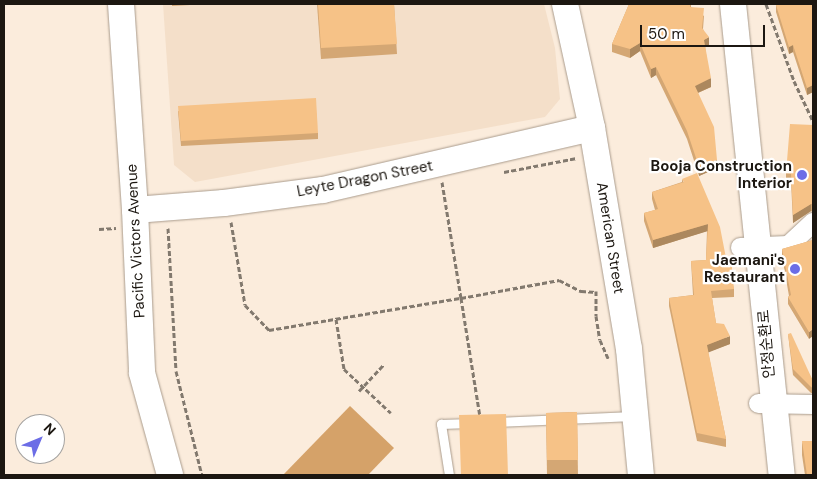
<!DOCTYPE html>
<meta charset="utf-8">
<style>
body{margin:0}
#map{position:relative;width:817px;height:479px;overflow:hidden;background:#fbecdc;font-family:"DM Sans","Noto Sans KR",sans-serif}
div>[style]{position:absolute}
.built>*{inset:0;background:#f4dfc9}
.water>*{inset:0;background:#d5a269}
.path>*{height:3px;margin-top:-1.5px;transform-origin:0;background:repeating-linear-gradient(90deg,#82796e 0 5px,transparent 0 7.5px)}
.roads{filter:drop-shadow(0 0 1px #aa9c8d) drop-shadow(0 0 1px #aa9c8d)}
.lane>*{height:9px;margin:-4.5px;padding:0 4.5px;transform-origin:4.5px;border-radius:4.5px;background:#fff}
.street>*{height:19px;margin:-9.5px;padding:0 9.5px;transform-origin:9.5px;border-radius:9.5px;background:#fff}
.secondary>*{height:26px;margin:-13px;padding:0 13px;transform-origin:13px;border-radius:13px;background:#fff}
.wall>*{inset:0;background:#d4a774}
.shaded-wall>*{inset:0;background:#ac885e}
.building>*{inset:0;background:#f6c287}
.dots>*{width:14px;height:14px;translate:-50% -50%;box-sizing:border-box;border:2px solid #fff;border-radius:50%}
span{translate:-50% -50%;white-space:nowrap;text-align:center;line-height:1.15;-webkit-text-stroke:4.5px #fff;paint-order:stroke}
.poi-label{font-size:15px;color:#1c1711;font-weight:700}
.right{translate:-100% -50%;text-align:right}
.street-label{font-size:15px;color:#1c1711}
.frame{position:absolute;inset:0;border:5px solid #1c1711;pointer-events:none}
.north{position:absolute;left:15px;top:414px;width:50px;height:50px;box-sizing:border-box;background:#fff;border:1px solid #a4a2a0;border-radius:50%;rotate:45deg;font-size:14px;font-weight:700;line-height:20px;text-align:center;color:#1c1711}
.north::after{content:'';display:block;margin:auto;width:18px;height:22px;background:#6c6de6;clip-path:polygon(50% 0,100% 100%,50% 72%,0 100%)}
.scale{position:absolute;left:640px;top:25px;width:125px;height:22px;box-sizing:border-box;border:2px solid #1c1711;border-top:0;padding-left:6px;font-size:15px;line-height:18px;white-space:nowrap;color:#1c1711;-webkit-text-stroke:4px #fff;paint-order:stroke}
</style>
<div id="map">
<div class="built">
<i style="clip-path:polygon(163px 4px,544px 4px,555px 48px,560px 99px,545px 117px,195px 182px,174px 165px)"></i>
</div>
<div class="water">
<i style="clip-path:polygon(350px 406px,394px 448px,368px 475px,283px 475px)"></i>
</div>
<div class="path">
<i style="left:766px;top:4px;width:82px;rotate:70deg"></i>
<i style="left:794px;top:81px;width:44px;rotate:64.6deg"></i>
<i style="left:504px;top:172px;width:74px;rotate:-10.9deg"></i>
<i style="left:442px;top:182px;width:118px;rotate:80.7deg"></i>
<i style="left:461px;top:298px;width:100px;rotate:-10.4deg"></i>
<i style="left:559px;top:280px;width:25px;rotate:27deg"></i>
<i style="left:581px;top:291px;width:15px;rotate:4deg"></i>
<i style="left:231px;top:222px;width:84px;rotate:80.4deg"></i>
<i style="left:245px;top:305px;width:35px;rotate:46deg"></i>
<i style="left:269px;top:330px;width:195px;rotate:-9.5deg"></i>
<i style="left:461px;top:298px;width:121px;rotate:80.9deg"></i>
<i style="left:168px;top:228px;width:143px;rotate:86.8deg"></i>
<i style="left:176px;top:371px;width:107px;rotate:76deg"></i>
<i style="left:99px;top:229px;width:17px;rotate:-3deg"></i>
<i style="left:596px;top:291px;width:25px;rotate:90deg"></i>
<i style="left:596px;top:316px;width:24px;rotate:81deg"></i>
<i style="left:600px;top:340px;width:20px;rotate:66deg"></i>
<i style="left:336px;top:319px;width:51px;rotate:80.9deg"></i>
<i style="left:344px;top:369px;width:64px;rotate:43.1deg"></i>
<i style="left:359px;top:391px;width:37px;rotate:-47deg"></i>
</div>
<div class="roads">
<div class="lane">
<i style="left:496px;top:422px;width:137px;rotate:-2.5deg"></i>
<i style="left:449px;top:475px;width:52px;rotate:-98.9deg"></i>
<i style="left:441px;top:424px;width:29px;rotate:-2deg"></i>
</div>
<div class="street">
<i style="left:740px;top:247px;width:48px;rotate:-2.4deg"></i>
<i style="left:788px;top:245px;width:34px;rotate:-43deg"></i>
<i style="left:758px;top:403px;width:55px;rotate:1deg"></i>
</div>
<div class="secondary">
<i style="left:121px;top:4px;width:206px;rotate:86.1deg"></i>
<i style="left:135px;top:210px;width:163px;rotate:87.5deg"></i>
<i style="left:142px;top:373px;width:106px;rotate:74.6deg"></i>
<i style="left:565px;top:4px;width:127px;rotate:77.7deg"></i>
<i style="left:592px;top:128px;width:224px;rotate:80.5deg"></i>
<i style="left:629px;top:349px;width:127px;rotate:84.6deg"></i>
<i style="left:733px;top:4px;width:474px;rotate:84.1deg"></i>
<i style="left:135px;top:210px;width:89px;rotate:-4.5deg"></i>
<i style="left:224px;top:203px;width:100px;rotate:-7.5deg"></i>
<i style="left:323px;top:190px;width:276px;rotate:-13deg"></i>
</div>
</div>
<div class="wall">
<i style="clip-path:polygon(172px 4px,208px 4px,172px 6px)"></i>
<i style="clip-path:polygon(317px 4px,394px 4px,397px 54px,321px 59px)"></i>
<i style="clip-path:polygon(629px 4px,691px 4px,691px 7px,704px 16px,703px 29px,709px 45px,705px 47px,711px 87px,698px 93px,717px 168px,699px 176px,687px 139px,656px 75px,651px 78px,640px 51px,630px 58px,612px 52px,612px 44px)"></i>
<i style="clip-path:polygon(813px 4px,813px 92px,807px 95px,793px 52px,789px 54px,776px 12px,776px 5px)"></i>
<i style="clip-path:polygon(178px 111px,318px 133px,318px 139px,181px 146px)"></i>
<i style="clip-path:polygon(813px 125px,813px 212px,811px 211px,793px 223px,791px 181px,786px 181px,786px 173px)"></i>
<i style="clip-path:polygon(682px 179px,726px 258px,734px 289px,734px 297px,712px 298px,716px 323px,730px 344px,708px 352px,726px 439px,726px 447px,697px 441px,669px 306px,669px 298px,693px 295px,691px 261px,706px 260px,707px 231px,653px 248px,644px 221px,644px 213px,655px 210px,652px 199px,652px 192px,682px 182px)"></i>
<i style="clip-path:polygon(813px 240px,809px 339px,788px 304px,788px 297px,789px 296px,782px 256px,782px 249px)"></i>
<i style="clip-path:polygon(788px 334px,813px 381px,813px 393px,811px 393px,793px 375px)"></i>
<i style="clip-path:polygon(577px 412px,578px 475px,547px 475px,546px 413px)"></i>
<i style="clip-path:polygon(802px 441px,813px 475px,805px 475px,802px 455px)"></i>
</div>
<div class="shaded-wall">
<i style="clip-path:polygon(709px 37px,709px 45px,704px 48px,704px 40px)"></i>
<i style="clip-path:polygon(640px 43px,640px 51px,630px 58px,630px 49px)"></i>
<i style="clip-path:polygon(793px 45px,793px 52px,789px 54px,789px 47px)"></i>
<i style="clip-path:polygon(656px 67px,656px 75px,651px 78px,651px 69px)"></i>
<i style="clip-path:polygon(711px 78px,711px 87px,695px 94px,695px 86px)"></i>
<i style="clip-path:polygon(813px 85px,813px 92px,807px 95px,807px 88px)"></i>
<i style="clip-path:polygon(717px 160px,717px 168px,699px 176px,699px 167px)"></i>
<i style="clip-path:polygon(811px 204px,811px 211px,793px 223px,793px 215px)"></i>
<i style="clip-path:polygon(708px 224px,708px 231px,653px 248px,653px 240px)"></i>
<i style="clip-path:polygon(813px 329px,813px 336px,809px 339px,809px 332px)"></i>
<i style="clip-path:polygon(730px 336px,730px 344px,707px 353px,707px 345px)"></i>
</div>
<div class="building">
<i style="clip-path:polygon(318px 4px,394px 4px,397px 44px,321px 48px)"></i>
<i style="clip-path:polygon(629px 4px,690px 4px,690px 7px,704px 8px,702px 28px,709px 37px,704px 40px,711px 78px,695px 86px,714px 127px,717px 160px,699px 167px,687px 131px,656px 67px,651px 69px,640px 43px,630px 49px,612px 44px)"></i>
<i style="clip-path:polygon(778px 4px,813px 4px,813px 85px,807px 88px,793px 45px,789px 47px,776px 5px)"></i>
<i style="clip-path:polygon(316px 98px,318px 133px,181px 141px,178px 106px)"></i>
<i style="clip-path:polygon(790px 124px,813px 125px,813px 204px,811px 204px,793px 215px,791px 174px,786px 173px)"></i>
<i style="clip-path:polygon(697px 173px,720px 227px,726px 258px,731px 258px,734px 289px,711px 291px,716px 323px,724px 324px,730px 336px,707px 345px,726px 439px,697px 433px,669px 298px,694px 295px,691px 261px,706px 260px,708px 224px,653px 240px,644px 213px,658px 209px,652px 192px,684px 182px,682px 179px)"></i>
<i style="clip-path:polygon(813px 240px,813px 329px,809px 332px,788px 297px,791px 295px,782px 249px)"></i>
<i style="clip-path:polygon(791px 333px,813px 381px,813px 388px,811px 387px,793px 369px,788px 334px)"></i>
<i style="clip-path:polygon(577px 412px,578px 460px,547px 460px,546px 413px)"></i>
<i style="clip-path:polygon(506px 414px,508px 475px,461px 475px,459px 415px)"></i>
<i style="clip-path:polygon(802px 441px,813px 441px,813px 475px,807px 475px)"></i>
</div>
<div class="dots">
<i style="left:802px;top:175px;background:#6c6de6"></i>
<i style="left:795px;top:269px;background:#6c6de6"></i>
</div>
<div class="poi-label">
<span class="right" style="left:792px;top:175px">Booja Construction<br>Interior</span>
<span class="right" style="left:785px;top:269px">Jaemani's<br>Restaurant</span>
</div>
<div class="street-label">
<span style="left:365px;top:179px;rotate:-11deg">Leyte Dragon Street</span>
<span style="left:610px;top:238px;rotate:81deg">American Street</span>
<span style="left:136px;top:241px;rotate:-93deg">Pacific Victors Avenue</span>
<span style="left:767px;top:344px;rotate:-95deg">안정순환로</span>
</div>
<div class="frame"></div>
<div class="north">N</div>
<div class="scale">50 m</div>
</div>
